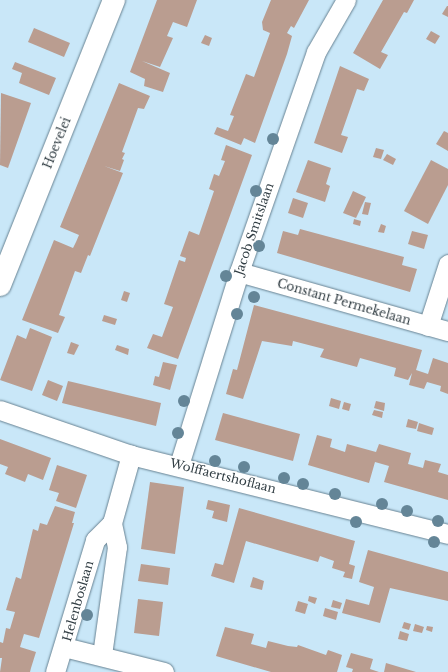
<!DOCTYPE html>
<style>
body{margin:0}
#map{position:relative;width:448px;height:672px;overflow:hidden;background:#c9e7f8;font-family:"Libre Baskerville",serif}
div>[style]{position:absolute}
.building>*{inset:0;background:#ba9d90}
.roads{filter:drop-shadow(0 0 1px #678292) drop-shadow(0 0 1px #678292)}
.minor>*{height:19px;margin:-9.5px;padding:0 9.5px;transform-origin:9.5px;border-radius:9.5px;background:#fff}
.tertiary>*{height:22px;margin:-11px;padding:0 11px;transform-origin:11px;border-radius:11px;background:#fff}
.trees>*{width:12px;height:12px;margin:-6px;border-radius:50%;background:#648597}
span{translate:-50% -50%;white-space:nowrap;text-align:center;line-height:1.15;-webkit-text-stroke:3px #fff;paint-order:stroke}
.street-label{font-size:12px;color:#313d43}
</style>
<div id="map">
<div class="building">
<i style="clip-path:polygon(157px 0,197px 0,187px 27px,173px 22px,167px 36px,173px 38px,160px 67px,142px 61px,170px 73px,163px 92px,144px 86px,145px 79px,130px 72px)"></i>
<i style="clip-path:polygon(271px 0,309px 0,294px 28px,291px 26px,287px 33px,292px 36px,287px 54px,255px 143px,244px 138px,241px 145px,214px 134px,217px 127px,228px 131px,234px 116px,230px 115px,246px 74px,254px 77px,270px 33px,263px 30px,262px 22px)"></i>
<i style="clip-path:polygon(383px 0,414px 0,407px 13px,404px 12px,381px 52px,388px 55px,380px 69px,353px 53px)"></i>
<i style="clip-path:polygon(447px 6px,448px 6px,448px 17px,442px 14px)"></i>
<i style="clip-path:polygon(34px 28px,70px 43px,64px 57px,28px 42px)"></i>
<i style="clip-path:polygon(431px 31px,440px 36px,435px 44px,426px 39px)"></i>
<i style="clip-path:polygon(205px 35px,212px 38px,209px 46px,201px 43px)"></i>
<i style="clip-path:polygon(15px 62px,56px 78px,49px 95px,19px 83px,22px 73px,12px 69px)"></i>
<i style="clip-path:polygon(340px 66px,369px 79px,364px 91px,357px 89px,341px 135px,348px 137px,342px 153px,314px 143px)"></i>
<i style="clip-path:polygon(119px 83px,150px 96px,144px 109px,138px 108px,122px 152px,125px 153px,122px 159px,124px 160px,120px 171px,104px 166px,123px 173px,90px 256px,88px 255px,81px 273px,75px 271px,59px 315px,65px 317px,58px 333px,22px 320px,54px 240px,73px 248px,76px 242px,79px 235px,60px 227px)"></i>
<i style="clip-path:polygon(1px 93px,31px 103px,8px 168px,0 165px)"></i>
<i style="clip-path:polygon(444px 131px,448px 133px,448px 151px,436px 144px)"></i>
<i style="clip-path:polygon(226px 145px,252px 155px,178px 359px,147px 348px,153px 334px,162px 337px,173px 307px,164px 304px,179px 260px,185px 262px,186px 258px,180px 256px,189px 231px,199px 235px,214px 191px,209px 189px,214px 174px,219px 176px,225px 161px,221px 160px)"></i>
<i style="clip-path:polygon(376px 148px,384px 150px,381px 159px,373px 157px)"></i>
<i style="clip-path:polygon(387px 154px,396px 159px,393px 165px,383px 160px)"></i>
<i style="clip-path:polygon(308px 160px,331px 168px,326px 184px,330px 186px,325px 202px,296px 192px)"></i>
<i style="clip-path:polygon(431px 160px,448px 169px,448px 185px,428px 224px,404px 211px)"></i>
<i style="clip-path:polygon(353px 191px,366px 197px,356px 218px,343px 213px)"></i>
<i style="clip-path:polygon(293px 198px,308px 203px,303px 218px,288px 213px)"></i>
<i style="clip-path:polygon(365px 202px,371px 203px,368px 215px,362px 214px)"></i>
<i style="clip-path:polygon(354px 219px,361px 221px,360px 226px,353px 224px)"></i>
<i style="clip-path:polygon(381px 224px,386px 226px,384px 233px,378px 232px)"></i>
<i style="clip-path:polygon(300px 229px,404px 257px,402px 265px,417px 269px,410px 292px,277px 253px,283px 231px,298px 235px)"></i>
<i style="clip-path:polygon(412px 231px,428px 235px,424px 249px,408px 244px)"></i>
<i style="clip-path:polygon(124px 291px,130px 293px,127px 302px,121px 300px)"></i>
<i style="clip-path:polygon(254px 305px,422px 350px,416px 370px,428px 374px,433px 358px,448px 363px,448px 394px,440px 391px,441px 386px,427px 382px,424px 389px,409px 385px,412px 373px,408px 380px,394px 376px,396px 368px,360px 358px,357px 367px,320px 357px,324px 349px,293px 341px,292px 346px,262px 341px,243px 399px,226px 394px,233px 369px,237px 370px)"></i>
<i style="clip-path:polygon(104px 315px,117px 319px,115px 325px,102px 321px)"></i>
<i style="clip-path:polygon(30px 328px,52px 337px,32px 391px,0 380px,17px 335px,26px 339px)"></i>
<i style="clip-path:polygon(71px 342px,79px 345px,74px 355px,67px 353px)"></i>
<i style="clip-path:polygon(117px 345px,129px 349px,128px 355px,115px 350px)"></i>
<i style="clip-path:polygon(163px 362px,177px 365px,170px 390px,153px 385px,155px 376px,159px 377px)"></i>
<i style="clip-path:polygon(48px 380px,63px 386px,57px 401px,42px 395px)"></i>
<i style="clip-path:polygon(68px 381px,161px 403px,156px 426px,62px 403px)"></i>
<i style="clip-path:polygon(331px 398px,341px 401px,339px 409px,329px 406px)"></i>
<i style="clip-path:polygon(376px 401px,385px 403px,384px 411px,374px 408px)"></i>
<i style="clip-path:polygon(344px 402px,351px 404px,349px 411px,342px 409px)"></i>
<i style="clip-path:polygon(374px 410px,383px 412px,382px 418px,372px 415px)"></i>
<i style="clip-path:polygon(223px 413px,300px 434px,293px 461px,215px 440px)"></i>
<i style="clip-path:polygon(408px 419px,418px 422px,416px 429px,406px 427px)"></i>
<i style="clip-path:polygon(419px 423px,434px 428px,432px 435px,417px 431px)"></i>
<i style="clip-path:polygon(317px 435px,332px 439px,330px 447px,345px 452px,347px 444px,376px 452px,379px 444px,411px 453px,408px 464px,423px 468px,425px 460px,441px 464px,438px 472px,448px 475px,448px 500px,384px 482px,389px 466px,375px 462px,369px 483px,308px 465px)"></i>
<i style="clip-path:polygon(0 439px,51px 458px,43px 480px,28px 474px,25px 482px,5px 474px,8px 467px,0 464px)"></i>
<i style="clip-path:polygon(57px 465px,87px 475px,76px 508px,56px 501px,59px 493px,49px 490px)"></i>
<i style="clip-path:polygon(150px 482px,184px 487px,175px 554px,141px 549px)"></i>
<i style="clip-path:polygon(208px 500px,230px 505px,227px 522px,212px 518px,214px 511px,206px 509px)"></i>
<i style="clip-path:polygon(55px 506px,75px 512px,72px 523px,74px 523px,39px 638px,24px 634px,20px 647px,36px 652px,31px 668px,30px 672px,0 672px,2px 658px,0 658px,0 642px,3px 643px,6px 628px,10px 629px,15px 612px,6px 610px,16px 577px,21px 579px,33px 529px,38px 531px,40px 523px,47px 525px)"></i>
<i style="clip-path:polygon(239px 508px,355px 541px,349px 564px,355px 566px,352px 579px,343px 577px,345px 572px,332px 568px,334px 561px,320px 556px,318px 562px,246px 541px,234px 583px,211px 576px,215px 563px,223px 565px)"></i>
<i style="clip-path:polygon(368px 550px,448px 572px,448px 601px,390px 588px,380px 623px,342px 613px,346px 599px,369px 605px,374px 587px,359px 582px)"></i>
<i style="clip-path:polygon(141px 564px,170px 568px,168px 585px,138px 581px)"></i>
<i style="clip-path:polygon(253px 577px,264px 581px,262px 590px,250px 587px)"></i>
<i style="clip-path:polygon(309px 596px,317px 598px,315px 604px,308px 601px)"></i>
<i style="clip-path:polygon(138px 599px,163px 602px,159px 636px,134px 633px)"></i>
<i style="clip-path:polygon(333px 600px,342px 603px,340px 609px,331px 607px)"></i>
<i style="clip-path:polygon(298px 601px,308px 604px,305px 614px,295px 611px)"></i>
<i style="clip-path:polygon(325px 608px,338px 612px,336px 620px,323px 616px)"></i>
<i style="clip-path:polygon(404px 622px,411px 624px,409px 630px,402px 628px)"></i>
<i style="clip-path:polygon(415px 624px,424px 627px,422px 633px,413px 631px)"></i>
<i style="clip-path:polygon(427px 626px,433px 627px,432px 632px,426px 630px)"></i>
<i style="clip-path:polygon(225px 627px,254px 634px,251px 644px,266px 648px,268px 641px,288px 646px,297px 647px,298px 645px,326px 655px,328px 650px,342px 655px,337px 672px,271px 672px,216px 656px)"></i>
<i style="clip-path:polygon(400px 631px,409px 634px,407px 641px,398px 639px)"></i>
<i style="clip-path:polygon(351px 653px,373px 659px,370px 669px,379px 672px,352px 672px,353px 669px,346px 667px)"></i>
<i style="clip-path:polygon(386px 663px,416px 672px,384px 672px)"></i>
</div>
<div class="roads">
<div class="minor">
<i style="left:239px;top:272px;width:217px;rotate:15.8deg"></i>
<i style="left:428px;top:326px;width:65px;rotate:-72.1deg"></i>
<i style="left:0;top:410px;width:139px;rotate:19deg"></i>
<i style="left:131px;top:455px;width:327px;rotate:14deg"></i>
<i style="left:179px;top:465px;width:202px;rotate:-72.7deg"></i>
<i style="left:239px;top:272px;width:233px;rotate:-70.7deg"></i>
<i style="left:316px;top:52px;width:60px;rotate:-60deg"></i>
<i style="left:64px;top:647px;width:103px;rotate:14deg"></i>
<i style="left:102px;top:655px;width:109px;rotate:-82.1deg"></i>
<i style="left:117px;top:547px;width:25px;rotate:-102deg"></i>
<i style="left:112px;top:523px;width:71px;rotate:-74.4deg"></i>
<i style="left:55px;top:672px;width:138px;rotate:-73.1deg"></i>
<i style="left:95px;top:540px;width:24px;rotate:-45deg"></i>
</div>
<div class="tertiary">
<i style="left:0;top:285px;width:307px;rotate:-68.2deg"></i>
</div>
</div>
<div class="trees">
<i style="left:273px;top:139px"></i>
<i style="left:256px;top:191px"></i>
<i style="left:259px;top:246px"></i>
<i style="left:226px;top:276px"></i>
<i style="left:254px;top:297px"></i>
<i style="left:237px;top:314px"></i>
<i style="left:184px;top:401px"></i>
<i style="left:178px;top:433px"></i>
<i style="left:215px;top:461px"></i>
<i style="left:244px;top:467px"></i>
<i style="left:284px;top:478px"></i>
<i style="left:303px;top:484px"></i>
<i style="left:335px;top:494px"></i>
<i style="left:382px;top:504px"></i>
<i style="left:407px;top:511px"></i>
<i style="left:438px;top:521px"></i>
<i style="left:356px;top:522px"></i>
<i style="left:434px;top:542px"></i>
<i style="left:87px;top:615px"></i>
</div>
<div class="street-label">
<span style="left:57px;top:143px;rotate:-68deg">Hoevelei</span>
<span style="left:254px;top:229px;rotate:-71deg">Jacob Smitslaan</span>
<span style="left:344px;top:302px;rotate:16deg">Constant Permekelaan</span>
<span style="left:223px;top:476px;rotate:14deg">Wolffaertshoflaan</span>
<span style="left:78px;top:601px;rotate:-74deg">Helenboslaan</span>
</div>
</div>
